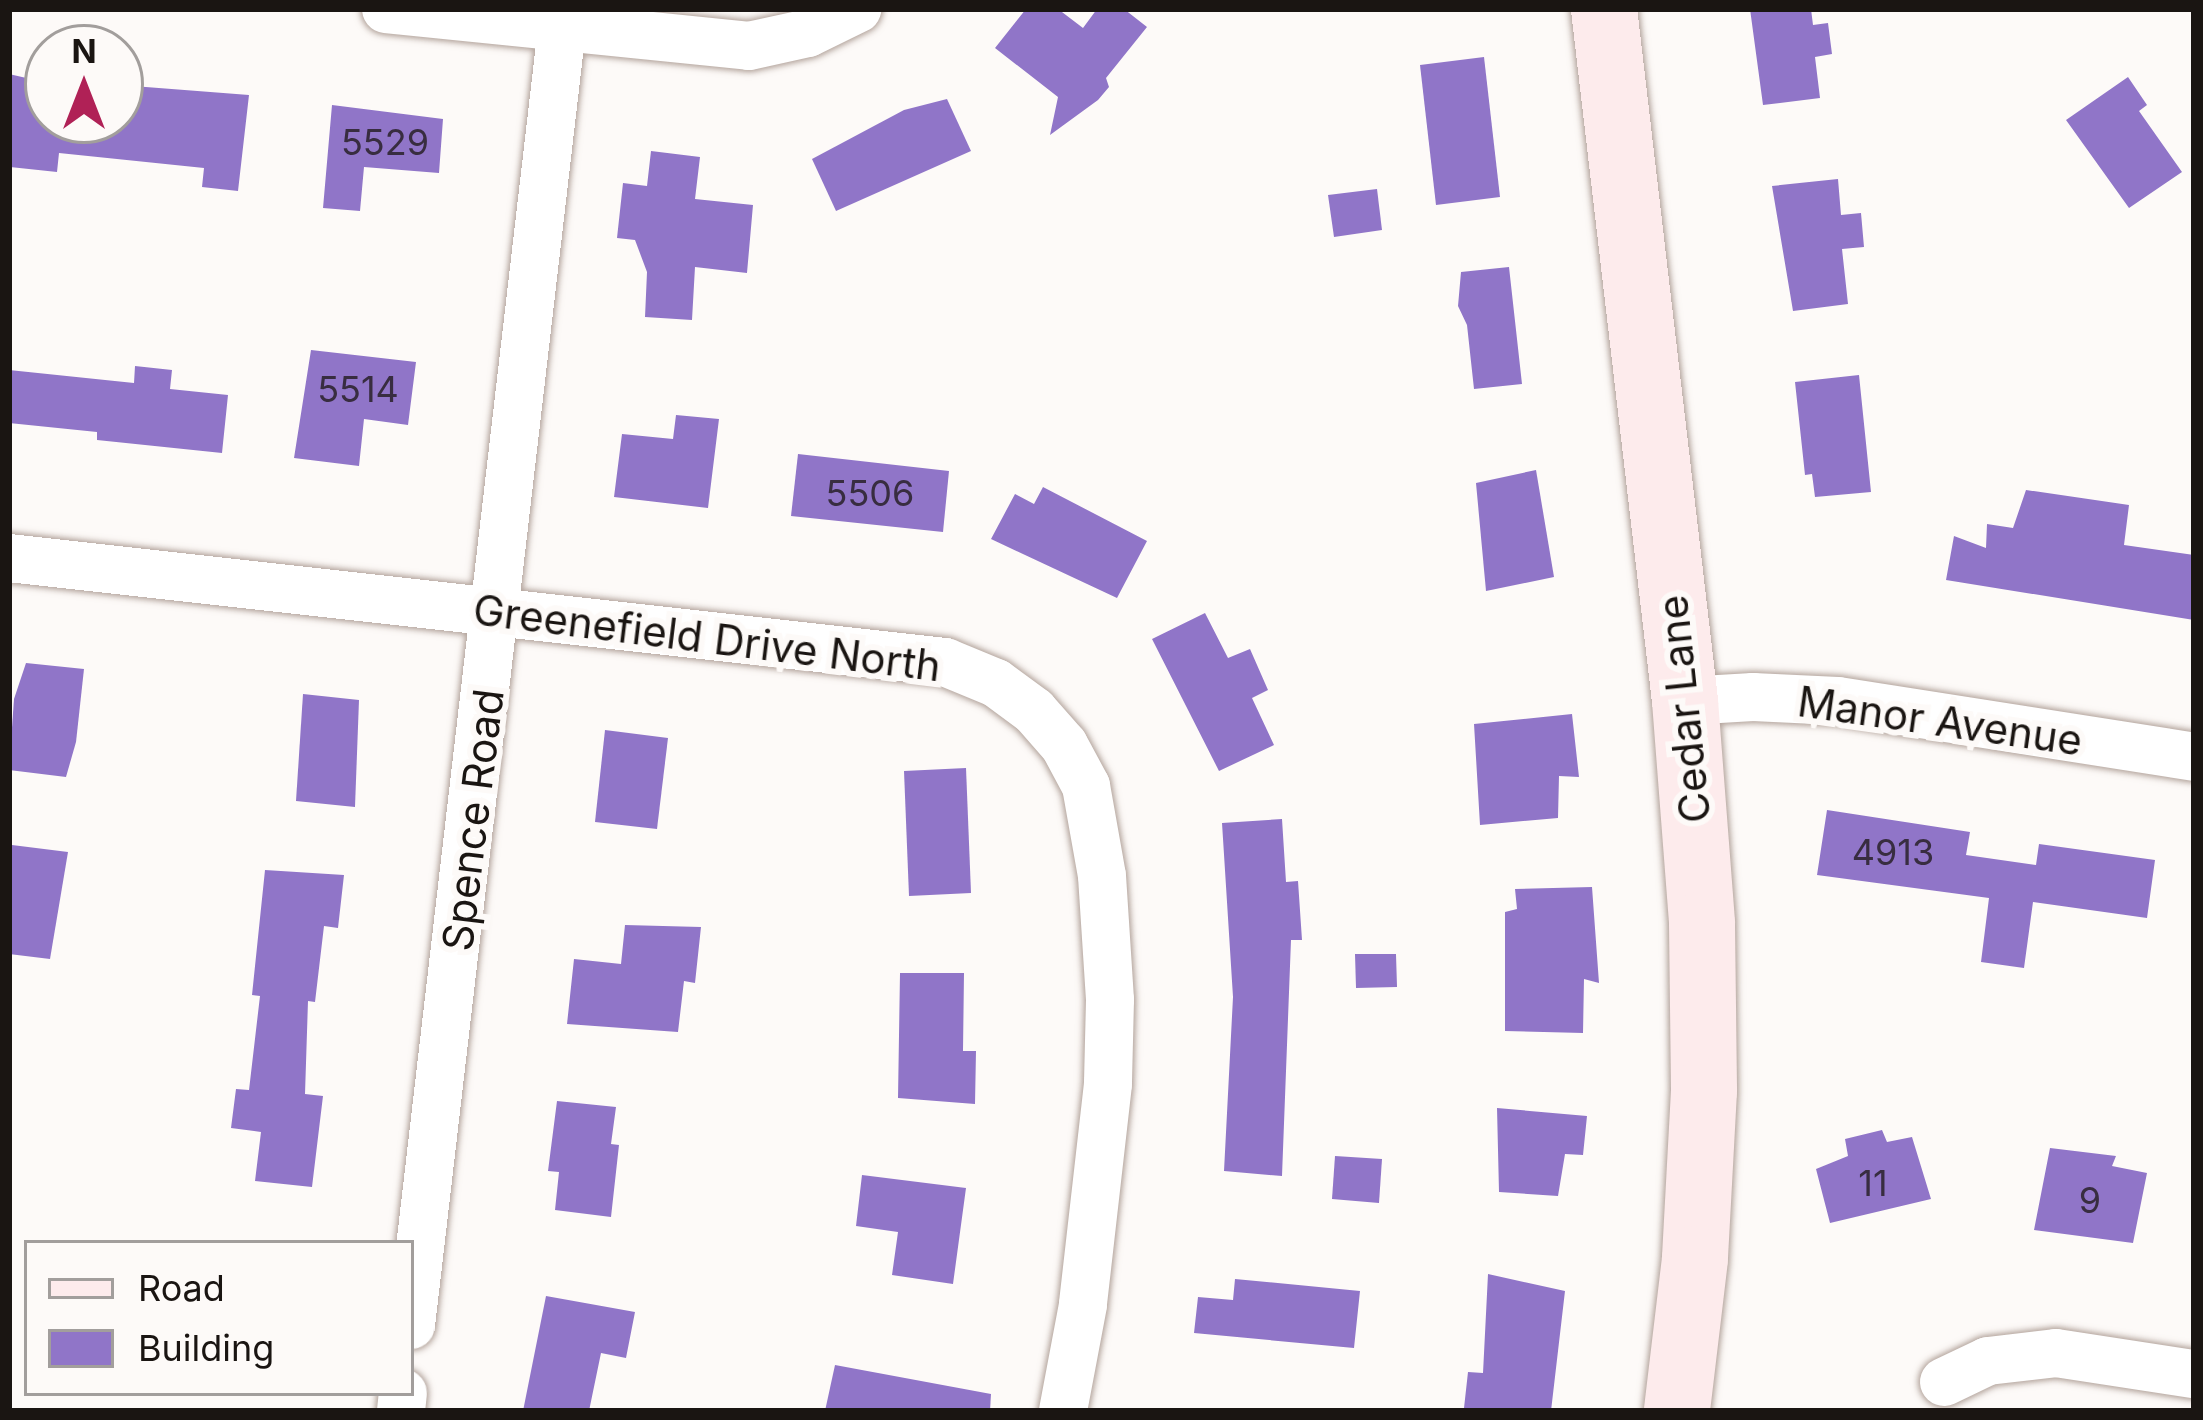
<!DOCTYPE html>
<style>
body{margin:0}
#map{position:relative;width:2203px;height:1420px;overflow:hidden;background:#fdfaf8;font-family:Inter,sans-serif}
div>[style]{position:absolute}
.building>*{inset:0;background:#9075c8}
.roads{filter:drop-shadow(0 0 3px #b3a49c) drop-shadow(0 0 3px #b3a49c)}
.street>*{height:48px;margin:-24px;padding:0 24px;transform-origin:24px;border-radius:24px;background:#fff}
.secondary>*{height:66px;margin:-33px;padding:0 33px;transform-origin:33px;border-radius:33px;background:#fdebec}
span{translate:-50% -50%;white-space:nowrap;text-align:center;line-height:1.15;-webkit-text-stroke:12px #fdfaf8;paint-order:stroke}
.number-label{font-size:36px;color:#382d40}
.number-label span{-webkit-text-stroke-width:0}
.street-label{font-size:42px;color:#1a1512}
.frame{position:absolute;inset:0;border:12px solid #1a1512;pointer-events:none}
.legend{position:absolute;left:24px;top:1240px;width:390px;height:156px;box-sizing:border-box;background:#fdfaf8;border:3px solid #a29e9c;margin:0;padding:15px 21px;list-style:none;font-size:36px;color:#1a1512}
.legend li{display:flex;align-items:center;gap:24px;height:60px}
.legend b{width:60px;border:3px solid #a29e9c}
.north{position:absolute;left:24px;top:24px;width:120px;height:120px;box-sizing:border-box;background:#fdfaf8;border:3px solid #a29e9c;border-radius:50%;rotate:0deg;font-size:33px;font-weight:700;line-height:48px;text-align:center;color:#1a1512}
.north::after{content:'';display:block;margin:auto;width:42px;height:54px;background:#b02156;clip-path:polygon(50% 0,100% 100%,50% 72%,0 100%)}
</style>
<div id="map">
<div class="building">
<i style="clip-path:polygon(1026px 9px,1058px 9px,1083px 28px,1097px 9px,1124px 9px,1147px 27px,1106px 78px,1109px 87px,1098px 100px,1050px 135px,1058px 97px,995px 48px)"></i>
<i style="clip-path:polygon(1750px 9px,1811px 9px,1813px 25px,1828px 23px,1832px 54px,1815px 57px,1820px 98px,1763px 105px)"></i>
<i style="clip-path:polygon(1484px 57px,1500px 197px,1436px 205px,1420px 65px)"></i>
<i style="clip-path:polygon(9px 74px,48px 83px,48px 120px,120px 120px,120px 85px,249px 95px,238px 191px,202px 187px,204px 168px,59px 153px,57px 172px,10px 167px)"></i>
<i style="clip-path:polygon(2128px 77px,2147px 105px,2139px 111px,2182px 172px,2129px 208px,2066px 120px)"></i>
<i style="clip-path:polygon(947px 99px,971px 151px,836px 211px,812px 159px,904px 110px)"></i>
<i style="clip-path:polygon(332px 105px,443px 119px,439px 173px,364px 167px,360px 211px,323px 208px)"></i>
<i style="clip-path:polygon(651px 151px,700px 157px,695px 199px,753px 205px,747px 273px,695px 267px,692px 320px,645px 317px,647px 272px,635px 240px,617px 238px,623px 183px,647px 186px)"></i>
<i style="clip-path:polygon(1838px 179px,1841px 215px,1861px 213px,1864px 247px,1842px 249px,1848px 304px,1793px 311px,1772px 186px)"></i>
<i style="clip-path:polygon(1377px 189px,1382px 230px,1334px 237px,1328px 195px)"></i>
<i style="clip-path:polygon(1509px 267px,1522px 384px,1474px 389px,1467px 325px,1458px 306px,1461px 272px)"></i>
<i style="clip-path:polygon(311px 350px,416px 362px,408px 425px,364px 419px,359px 466px,294px 458px)"></i>
<i style="clip-path:polygon(135px 366px,172px 370px,170px 389px,228px 395px,222px 453px,97px 440px,97px 432px,9px 423px,9px 370px,134px 383px)"></i>
<i style="clip-path:polygon(1859px 375px,1871px 492px,1815px 497px,1812px 474px,1805px 475px,1795px 382px)"></i>
<i style="clip-path:polygon(676px 415px,719px 419px,708px 508px,614px 497px,622px 434px,673px 439px)"></i>
<i style="clip-path:polygon(798px 454px,949px 471px,943px 532px,791px 516px)"></i>
<i style="clip-path:polygon(1536px 470px,1554px 577px,1486px 591px,1476px 483px)"></i>
<i style="clip-path:polygon(1043px 487px,1147px 541px,1117px 598px,991px 539px,1015px 494px,1034px 504px)"></i>
<i style="clip-path:polygon(2026px 490px,2129px 505px,2124px 545px,2194px 555px,2194px 620px,1946px 580px,1954px 536px,1986px 548px,1987px 524px,2013px 528px)"></i>
<i style="clip-path:polygon(1205px 613px,1228px 658px,1250px 649px,1268px 690px,1252px 698px,1274px 745px,1219px 771px,1152px 639px)"></i>
<i style="clip-path:polygon(26px 663px,84px 669px,76px 742px,66px 777px,9px 770px,14px 699px)"></i>
<i style="clip-path:polygon(303px 694px,359px 700px,355px 807px,296px 801px)"></i>
<i style="clip-path:polygon(1572px 714px,1579px 777px,1559px 776px,1558px 818px,1480px 825px,1474px 724px)"></i>
<i style="clip-path:polygon(605px 730px,668px 738px,657px 829px,595px 822px)"></i>
<i style="clip-path:polygon(966px 768px,971px 893px,909px 896px,904px 771px)"></i>
<i style="clip-path:polygon(1827px 810px,1970px 832px,1966px 855px,2036px 865px,2039px 844px,2155px 860px,2147px 918px,2033px 902px,2024px 968px,1981px 962px,1989px 898px,1817px 875px)"></i>
<i style="clip-path:polygon(1282px 819px,1286px 882px,1298px 881px,1302px 940px,1291px 940px,1282px 1176px,1224px 1171px,1233px 997px,1222px 823px)"></i>
<i style="clip-path:polygon(12px 845px,68px 852px,50px 959px,9px 954px)"></i>
<i style="clip-path:polygon(265px 870px,344px 875px,338px 928px,324px 926px,315px 1002px,308px 1001px,305px 1094px,323px 1096px,312px 1187px,255px 1181px,261px 1132px,231px 1128px,236px 1089px,249px 1090px,260px 996px,252px 995px)"></i>
<i style="clip-path:polygon(1592px 887px,1599px 983px,1584px 979px,1583px 1033px,1505px 1031px,1505px 912px,1517px 909px,1515px 889px)"></i>
<i style="clip-path:polygon(625px 925px,701px 927px,695px 983px,684px 981px,678px 1032px,567px 1024px,574px 959px,621px 964px)"></i>
<i style="clip-path:polygon(1355px 954px,1396px 954px,1397px 987px,1356px 988px)"></i>
<i style="clip-path:polygon(900px 973px,964px 973px,963px 1051px,976px 1051px,975px 1104px,898px 1098px)"></i>
<i style="clip-path:polygon(557px 1101px,616px 1107px,611px 1144px,619px 1145px,611px 1217px,555px 1210px,559px 1172px,548px 1171px)"></i>
<i style="clip-path:polygon(1497px 1108px,1587px 1116px,1583px 1155px,1565px 1154px,1558px 1196px,1499px 1192px)"></i>
<i style="clip-path:polygon(1882px 1130px,1887px 1142px,1912px 1137px,1931px 1199px,1830px 1223px,1816px 1169px,1848px 1156px,1845px 1139px)"></i>
<i style="clip-path:polygon(2050px 1148px,2116px 1156px,2112px 1166px,2147px 1173px,2133px 1243px,2034px 1230px)"></i>
<i style="clip-path:polygon(1335px 1156px,1382px 1159px,1379px 1203px,1332px 1199px)"></i>
<i style="clip-path:polygon(862px 1175px,966px 1188px,953px 1284px,892px 1275px,898px 1232px,856px 1226px)"></i>
<i style="clip-path:polygon(1488px 1274px,1565px 1291px,1551px 1411px,1464px 1408px,1468px 1372px,1483px 1373px)"></i>
<i style="clip-path:polygon(1235px 1279px,1360px 1291px,1354px 1348px,1194px 1333px,1198px 1297px,1233px 1300px)"></i>
<i style="clip-path:polygon(546px 1296px,635px 1312px,626px 1358px,601px 1353px,589px 1411px,523px 1411px)"></i>
<i style="clip-path:polygon(835px 1365px,991px 1394px,990px 1411px,825px 1411px)"></i>
</div>
<div class="roads">
<div class="street">
<i style="left:386px;top:9px;width:365px;rotate:5.8deg"></i>
<i style="left:749px;top:46px;width:60px;rotate:-12.4deg"></i>
<i style="left:808px;top:33px;width:55px;rotate:-26.1deg"></i>
<i style="left:9px;top:558px;width:942px;rotate:6.34deg"></i>
<i style="left:945px;top:662px;width:55px;rotate:22.4deg"></i>
<i style="left:996px;top:683px;width:47px;rotate:36.4deg"></i>
<i style="left:1034px;top:711px;width:45px;rotate:48.6deg"></i>
<i style="left:1064px;top:745px;width:47px;rotate:61.8deg"></i>
<i style="left:1086px;top:786px;width:91px;rotate:79.9deg"></i>
<i style="left:1102px;top:876px;width:124px;rotate:86.3deg"></i>
<i style="left:1110px;top:1000px;width:84px;rotate:91.4deg"></i>
<i style="left:1108px;top:1084px;width:222px;rotate:96.5deg"></i>
<i style="left:1083px;top:1305px;width:108px;rotate:100.7deg"></i>
<i style="left:1685px;top:701px;width:68px;rotate:-3.4deg"></i>
<i style="left:1753px;top:697px;width:85px;rotate:2.7deg"></i>
<i style="left:1838px;top:701px;width:360px;rotate:8.9deg"></i>
<i style="left:411px;top:1325px;width:1306px;rotate:-83.36deg"></i>
<i style="left:1944px;top:1382px;width:49px;rotate:-25.5deg"></i>
<i style="left:1988px;top:1361px;width:68px;rotate:-6.7deg"></i>
<i style="left:2056px;top:1353px;width:140px;rotate:8.7deg"></i>
<i style="left:401px;top:1411px;width:18px;rotate:-84deg"></i>
</div>
<div class="secondary">
<i style="left:1604px;top:9px;width:697px;rotate:83.32deg"></i>
<i style="left:1685px;top:701px;width:224px;rotate:85.6deg"></i>
<i style="left:1702px;top:924px;width:167px;rotate:89.3deg"></i>
<i style="left:1704px;top:1091px;width:168px;rotate:93.1deg"></i>
<i style="left:1695px;top:1259px;width:153px;rotate:96.8deg"></i>
</div>
</div>
<div class="number-label">
<span style="left:385px;top:143px">5529</span>
<span style="left:358px;top:390px">5514</span>
<span style="left:870px;top:494px">5506</span>
<span style="left:1893px;top:853px">4913</span>
<span style="left:1873px;top:1184px">11</span>
<span style="left:2090px;top:1201px">9</span>
</div>
<div class="street-label">
<span style="left:707px;top:638px;rotate:7deg">Greenefield Drive North</span>
<span style="left:1684px;top:709px;rotate:-96deg">Cedar Lane</span>
<span style="left:1940px;top:721px;rotate:8deg">Manor Avenue</span>
<span style="left:473px;top:820px;rotate:-83deg">Spence Road</span>
</div>
<div class="frame"></div>
<ul class="legend">
<li><b style="height:15px;background:#fdebec"></b>Road</li>
<li><b style="height:33px;background:#9075c8"></b>Building</li>
</ul>
<div class="north">N</div>
</div>
